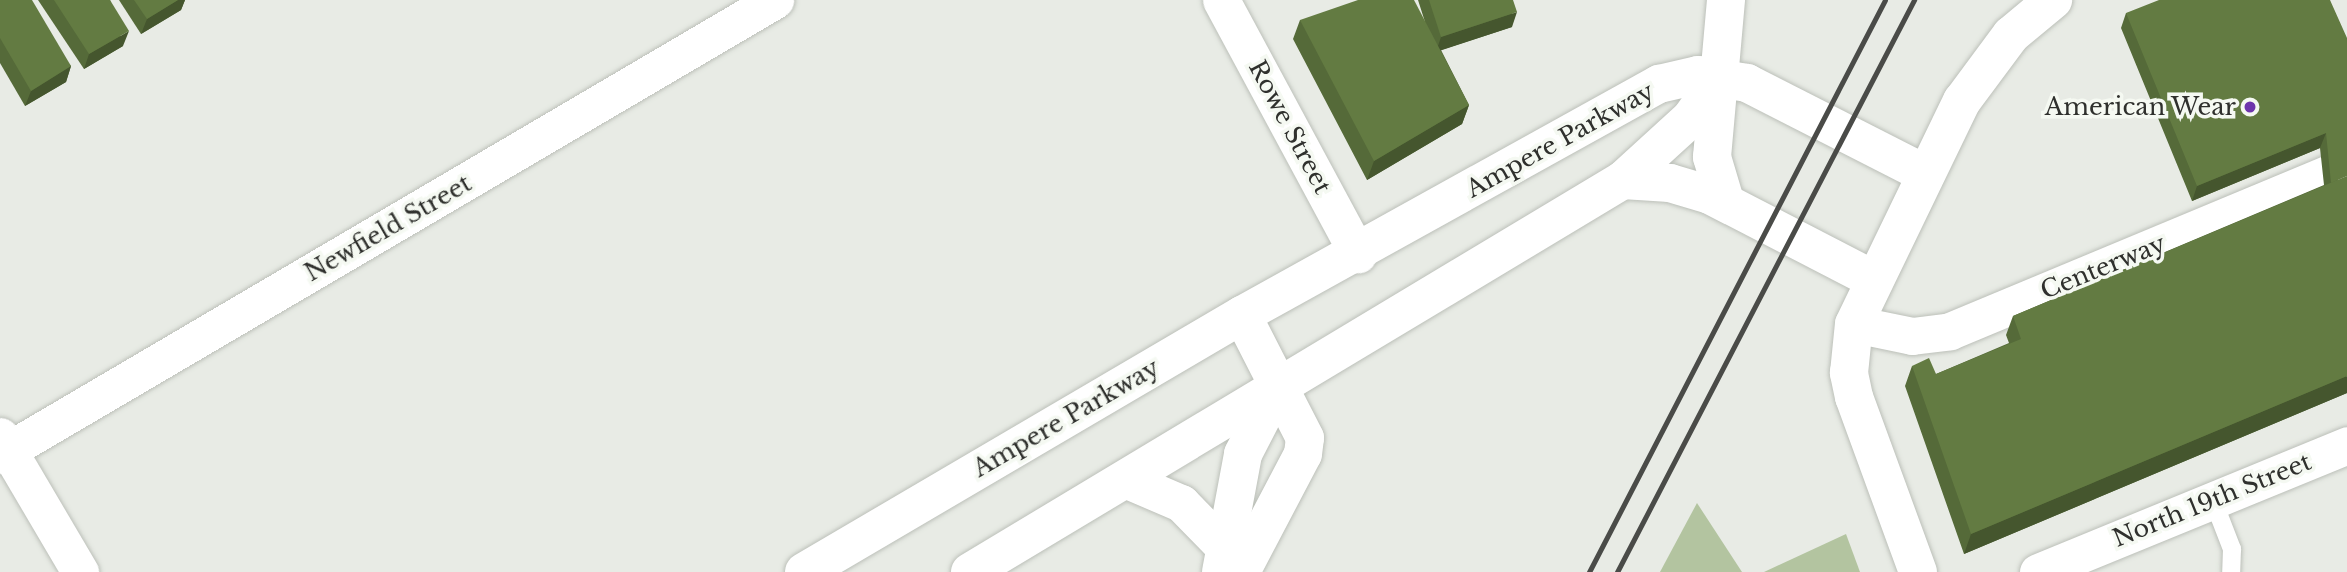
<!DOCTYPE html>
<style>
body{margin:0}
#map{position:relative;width:2347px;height:572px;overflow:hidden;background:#e8ebe5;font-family:"Libre Baskerville",serif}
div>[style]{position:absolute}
.green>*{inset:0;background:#b3c4a0}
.roads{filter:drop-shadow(0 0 2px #bcc0b9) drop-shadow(0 0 2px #bcc0b9)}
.lane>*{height:18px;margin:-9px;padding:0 9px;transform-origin:9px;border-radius:9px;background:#fff}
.street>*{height:37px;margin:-18.5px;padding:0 18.5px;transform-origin:18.5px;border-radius:18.5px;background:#fff}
.secondary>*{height:38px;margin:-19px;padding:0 19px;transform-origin:19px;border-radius:19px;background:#fff}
.rail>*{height:5px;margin:-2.5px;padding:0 2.5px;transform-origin:2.5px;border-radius:2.5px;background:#4a4b48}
.wall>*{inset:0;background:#556a39}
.shaded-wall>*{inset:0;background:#45562e}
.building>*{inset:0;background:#637b42}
.dots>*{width:19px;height:19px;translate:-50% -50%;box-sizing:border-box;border:4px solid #f5f9f2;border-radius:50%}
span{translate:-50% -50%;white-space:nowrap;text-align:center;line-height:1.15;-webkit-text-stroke:7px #f5f9f2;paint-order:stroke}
.poi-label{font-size:24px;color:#2f302d}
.right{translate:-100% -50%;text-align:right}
.street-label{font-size:24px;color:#2f302d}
</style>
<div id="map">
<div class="green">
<i style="clip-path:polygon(1697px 503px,1742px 572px,1660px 572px)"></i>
<i style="clip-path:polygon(1846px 534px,1860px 572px,1764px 572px)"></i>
</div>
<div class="roads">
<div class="lane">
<i style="left:2213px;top:500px;width:53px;rotate:68.8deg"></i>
<i style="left:2232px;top:549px;width:23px;rotate:92deg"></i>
</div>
<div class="street">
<i style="left:1221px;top:0;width:289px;rotate:61.7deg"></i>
<i style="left:1854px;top:324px;width:59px;rotate:11.7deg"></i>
<i style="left:1912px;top:336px;width:38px;rotate:-7deg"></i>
<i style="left:1950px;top:331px;width:430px;rotate:-22.6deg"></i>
<i style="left:0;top:436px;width:158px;rotate:59.5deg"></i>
<i style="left:0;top:455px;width:899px;rotate:-30.42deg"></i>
<i style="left:1127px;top:480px;width:59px;rotate:23.1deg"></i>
<i style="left:1181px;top:503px;width:62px;rotate:45.7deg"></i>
<i style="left:2038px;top:572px;width:334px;rotate:-22.3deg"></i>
</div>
<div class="secondary">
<i style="left:1623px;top:180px;width:47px;rotate:3.7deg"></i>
<i style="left:1670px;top:183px;width:42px;rotate:16.7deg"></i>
<i style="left:1710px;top:195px;width:181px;rotate:27.3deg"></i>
<i style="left:1725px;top:201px;width:46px;rotate:-106.5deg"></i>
<i style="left:1712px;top:157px;width:158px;rotate:-84.9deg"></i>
<i style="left:804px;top:572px;width:508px;rotate:-30.4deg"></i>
<i style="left:1242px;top:315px;width:477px;rotate:-29deg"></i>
<i style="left:1659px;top:84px;width:40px;rotate:-13deg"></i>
<i style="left:1698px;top:75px;width:50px;rotate:9.3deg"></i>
<i style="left:1747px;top:83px;width:199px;rotate:27deg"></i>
<i style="left:970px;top:572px;width:762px;rotate:-30.98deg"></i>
<i style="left:1623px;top:180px;width:92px;rotate:-42.4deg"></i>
<i style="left:1691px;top:118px;width:51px;rotate:-55.4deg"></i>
<i style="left:1221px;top:572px;width:120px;rotate:-79.4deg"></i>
<i style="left:1243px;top:454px;width:74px;rotate:-62.7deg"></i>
<i style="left:1241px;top:572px;width:133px;rotate:-62.3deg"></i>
<i style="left:1303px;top:454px;width:16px;rotate:-83deg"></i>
<i style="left:1305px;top:438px;width:138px;rotate:-117.1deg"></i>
<i style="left:1918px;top:572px;width:186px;rotate:-110.1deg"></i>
<i style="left:1854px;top:397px;width:25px;rotate:-102deg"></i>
<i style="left:1849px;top:373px;width:49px;rotate:-84.2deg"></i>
<i style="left:1854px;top:324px;width:248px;rotate:-64.2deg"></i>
<i style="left:1962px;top:101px;width:82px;rotate:-53.4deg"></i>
<i style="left:2011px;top:35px;width:55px;rotate:-39.8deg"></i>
</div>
</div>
<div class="rail">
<i style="left:1589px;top:572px;width:644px;rotate:-62.64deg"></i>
<i style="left:1617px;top:572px;width:645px;rotate:-62.56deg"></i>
</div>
<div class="wall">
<i style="clip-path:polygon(0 0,71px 66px,66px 82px,25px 106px,0 63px)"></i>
<i style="clip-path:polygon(38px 0,110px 0,123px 46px,84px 69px)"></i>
<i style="clip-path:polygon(119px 0,185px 0,181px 10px,141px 34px)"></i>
<i style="clip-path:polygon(1418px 0,1513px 0,1512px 27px,1441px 50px,1469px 105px,1462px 124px,1367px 180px,1293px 39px,1300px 20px,1425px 22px)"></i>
<i style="clip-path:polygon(2330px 0,2347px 393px,1964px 554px,1905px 386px,1912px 366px,1936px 374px,2009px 343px,2006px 335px,2013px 316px,2324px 185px,2320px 148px,2192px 201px,2121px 28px,2126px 13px)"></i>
</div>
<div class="shaded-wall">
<i style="clip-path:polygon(178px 0,185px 0,181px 10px,141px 34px,147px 19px)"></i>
<i style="clip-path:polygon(1517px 12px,1512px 27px,1436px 52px,1441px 37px)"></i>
<i style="clip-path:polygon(129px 31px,123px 46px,84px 69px,89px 54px)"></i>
<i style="clip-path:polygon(71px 66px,66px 82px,25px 106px,31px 91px)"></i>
<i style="clip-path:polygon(1469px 105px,1462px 124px,1367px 180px,1374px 161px)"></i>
<i style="clip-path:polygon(2326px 133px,2320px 148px,2192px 201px,2197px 186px)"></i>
<i style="clip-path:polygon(2347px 376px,2347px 393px,1964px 554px,1971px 534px)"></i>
</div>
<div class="building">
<i style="clip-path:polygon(0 0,32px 0,71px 66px,31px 91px,0 38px)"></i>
<i style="clip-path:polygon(54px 0,110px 0,129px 31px,89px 54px)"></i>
<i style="clip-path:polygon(134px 0,178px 0,147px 19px)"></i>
<i style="clip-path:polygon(1358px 0,1414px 0,1469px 105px,1374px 161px,1300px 20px)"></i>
<i style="clip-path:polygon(1429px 0,1513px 0,1517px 12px,1441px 37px)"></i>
<i style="clip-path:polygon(2159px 0,2330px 0,2347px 38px,2347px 176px,2331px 183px,2326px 133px,2197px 186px,2126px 13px)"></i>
<i style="clip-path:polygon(2347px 176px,2347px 376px,1971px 534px,1912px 366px,1929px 358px,1936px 374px,2021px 339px,2013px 316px)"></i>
</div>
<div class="dots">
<i style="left:2250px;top:107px;background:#6e35ac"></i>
</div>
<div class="poi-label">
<span class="right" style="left:2236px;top:107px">American Wear</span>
</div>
<div class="street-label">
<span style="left:1290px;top:127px;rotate:62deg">Rowe Street</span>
<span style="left:1560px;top:140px;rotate:-29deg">Ampere Parkway</span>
<span style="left:388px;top:228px;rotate:-30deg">Newfield Street</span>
<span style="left:2103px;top:267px;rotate:-22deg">Centerway</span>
<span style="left:1066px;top:418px;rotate:-30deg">Ampere Parkway</span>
<span style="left:2212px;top:500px;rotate:-22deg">North 19th Street</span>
</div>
</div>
